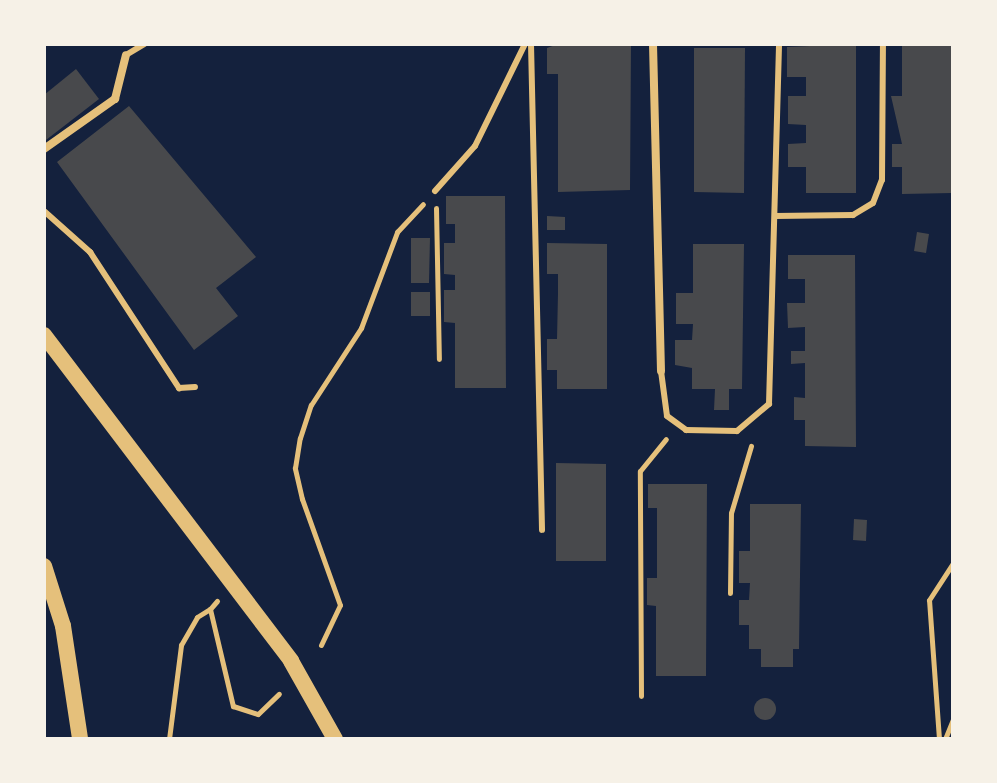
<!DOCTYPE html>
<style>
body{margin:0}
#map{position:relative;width:997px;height:783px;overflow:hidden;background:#14213d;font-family:Ubuntu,sans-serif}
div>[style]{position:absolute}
.building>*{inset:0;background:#48494c}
.round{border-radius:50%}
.path>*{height:5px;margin:-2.5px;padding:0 2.5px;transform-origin:2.5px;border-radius:2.5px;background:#e5c07b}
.service>*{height:6px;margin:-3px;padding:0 3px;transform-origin:3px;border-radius:3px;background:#e5c07b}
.minor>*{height:8px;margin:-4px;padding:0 4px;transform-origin:4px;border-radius:4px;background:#e5c07b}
.secondary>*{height:16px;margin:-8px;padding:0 8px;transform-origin:8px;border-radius:8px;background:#e5c07b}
span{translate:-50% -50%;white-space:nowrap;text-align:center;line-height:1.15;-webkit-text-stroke:7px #f6f1e7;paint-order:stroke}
.frame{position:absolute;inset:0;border:46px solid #f6f1e7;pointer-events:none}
</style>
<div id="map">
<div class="building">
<i style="clip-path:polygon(558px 44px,631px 44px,630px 190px,558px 192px,558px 74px,547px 74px,547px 48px)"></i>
<i style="clip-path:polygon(856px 44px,856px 193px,806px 193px,806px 167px,788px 167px,788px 144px,806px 143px,806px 125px,788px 124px,788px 96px,806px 96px,806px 77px,787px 77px,787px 47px)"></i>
<i style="clip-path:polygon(902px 44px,952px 44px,952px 193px,902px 194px,902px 167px,892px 167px,892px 144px,902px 144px,891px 96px,902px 96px)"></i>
<i style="clip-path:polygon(694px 48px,745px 48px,744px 193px,694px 192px)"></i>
<i style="clip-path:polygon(76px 69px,99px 99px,46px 140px,44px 95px)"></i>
<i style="clip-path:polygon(129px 106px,256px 257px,216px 288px,238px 316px,194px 350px,57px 162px)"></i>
<i style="clip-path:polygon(446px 196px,505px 196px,506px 388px,455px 388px,455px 323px,444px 322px,444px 290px,455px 290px,455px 275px,444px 274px,444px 243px,455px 243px,455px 224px,446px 224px)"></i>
<i style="clip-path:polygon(547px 216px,565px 217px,565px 230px,547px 230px)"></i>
<i style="clip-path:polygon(917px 232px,929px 234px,926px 253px,914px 251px)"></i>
<i style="clip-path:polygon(411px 238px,430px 238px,429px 283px,411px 283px)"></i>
<i style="clip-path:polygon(547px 243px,607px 244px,607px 389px,557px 389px,557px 370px,547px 370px,547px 339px,557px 339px,558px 293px,558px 274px,547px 274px)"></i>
<i style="clip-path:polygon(693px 244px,744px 244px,742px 389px,729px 389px,729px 410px,714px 410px,715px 389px,692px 389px,692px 368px,675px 365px,675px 340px,692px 340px,693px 324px,676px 324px,676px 293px,693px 293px)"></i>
<i style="clip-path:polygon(788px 255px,855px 255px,856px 447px,805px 446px,805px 420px,794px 420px,794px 397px,805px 398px,805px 363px,791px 364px,791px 351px,805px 351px,805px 327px,788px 328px,787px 303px,805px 303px,805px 279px,788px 279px)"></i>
<i style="clip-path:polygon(411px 292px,430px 292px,430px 316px,411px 316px)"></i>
<i style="clip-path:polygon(556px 463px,606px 464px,606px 561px,556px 561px)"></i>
<i style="clip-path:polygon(648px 484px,707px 484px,706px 676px,656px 676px,656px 606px,647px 605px,647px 578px,657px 578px,657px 508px,648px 508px)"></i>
<i style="clip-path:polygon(750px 504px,801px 504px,799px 649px,793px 649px,793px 667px,761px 667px,761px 649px,749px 649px,749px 625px,739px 625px,739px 600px,749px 600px,750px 583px,739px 583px,739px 551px,750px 551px)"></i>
<i style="clip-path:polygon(854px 519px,867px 520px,866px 541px,853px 540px)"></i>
<i class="round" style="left:754px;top:698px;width:22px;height:22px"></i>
</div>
<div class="path">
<i style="left:436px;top:208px;width:151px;rotate:88.9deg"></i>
<i style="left:730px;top:593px;width:80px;rotate:-89.3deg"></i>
<i style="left:731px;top:513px;width:70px;rotate:-73.4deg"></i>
<i style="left:217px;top:601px;width:11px;rotate:131deg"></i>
<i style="left:210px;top:609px;width:100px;rotate:76.7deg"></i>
<i style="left:233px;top:706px;width:26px;rotate:18deg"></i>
<i style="left:258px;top:714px;width:29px;rotate:-44deg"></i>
<i style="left:321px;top:645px;width:44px;rotate:-64.6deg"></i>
<i style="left:340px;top:605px;width:113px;rotate:-109.7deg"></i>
<i style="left:302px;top:499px;width:32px;rotate:-103deg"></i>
<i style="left:295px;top:468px;width:30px;rotate:-81deg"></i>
<i style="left:300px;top:438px;width:35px;rotate:-72deg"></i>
<i style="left:311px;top:405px;width:92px;rotate:-57deg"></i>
<i style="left:361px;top:328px;width:103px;rotate:-69.4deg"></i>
<i style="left:397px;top:232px;width:38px;rotate:-47deg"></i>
<i style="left:641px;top:696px;width:225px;rotate:-90.3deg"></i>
<i style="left:640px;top:471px;width:41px;rotate:-50.9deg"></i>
<i style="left:169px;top:739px;width:95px;rotate:-82.7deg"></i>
<i style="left:181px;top:645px;width:32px;rotate:-60deg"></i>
<i style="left:197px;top:617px;width:15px;rotate:-32deg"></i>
<i style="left:939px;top:739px;width:139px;rotate:-94.1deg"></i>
<i style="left:929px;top:600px;width:44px;rotate:-57deg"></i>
<i style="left:945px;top:739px;width:22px;rotate:-68deg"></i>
</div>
<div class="service">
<i style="left:531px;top:44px;width:486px;rotate:88.7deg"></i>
<i style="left:126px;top:55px;width:21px;rotate:-31deg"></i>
<i style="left:435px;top:191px;width:60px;rotate:-48.4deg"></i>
<i style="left:475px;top:146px;width:114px;rotate:-63.9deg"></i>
<i style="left:44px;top:211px;width:62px;rotate:41.7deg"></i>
<i style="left:90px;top:252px;width:163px;rotate:56.8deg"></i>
<i style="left:179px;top:388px;width:16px;rotate:-4deg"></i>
<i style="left:775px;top:216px;width:78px;rotate:-0.7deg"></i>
<i style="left:853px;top:215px;width:23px;rotate:-31deg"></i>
<i style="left:873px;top:203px;width:25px;rotate:-69deg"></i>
<i style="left:882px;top:180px;width:136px;rotate:-89.6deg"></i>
<i style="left:661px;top:371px;width:45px;rotate:82.4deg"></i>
<i style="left:667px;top:416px;width:24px;rotate:36deg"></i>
<i style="left:686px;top:430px;width:51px;rotate:1.1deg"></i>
<i style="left:737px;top:431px;width:42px;rotate:-40.2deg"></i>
<i style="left:769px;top:404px;width:360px;rotate:-88.4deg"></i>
</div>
<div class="minor">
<i style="left:653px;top:44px;width:327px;rotate:88.6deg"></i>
<i style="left:44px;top:149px;width:87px;rotate:-35.2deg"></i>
<i style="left:115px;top:99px;width:45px;rotate:-76deg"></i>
</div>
<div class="secondary">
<i style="left:44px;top:335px;width:409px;rotate:52.8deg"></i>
<i style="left:291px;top:661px;width:90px;rotate:60.6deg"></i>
<i style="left:44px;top:566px;width:63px;rotate:72.4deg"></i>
<i style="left:63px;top:626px;width:114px;rotate:81.4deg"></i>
</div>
<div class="frame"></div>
</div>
